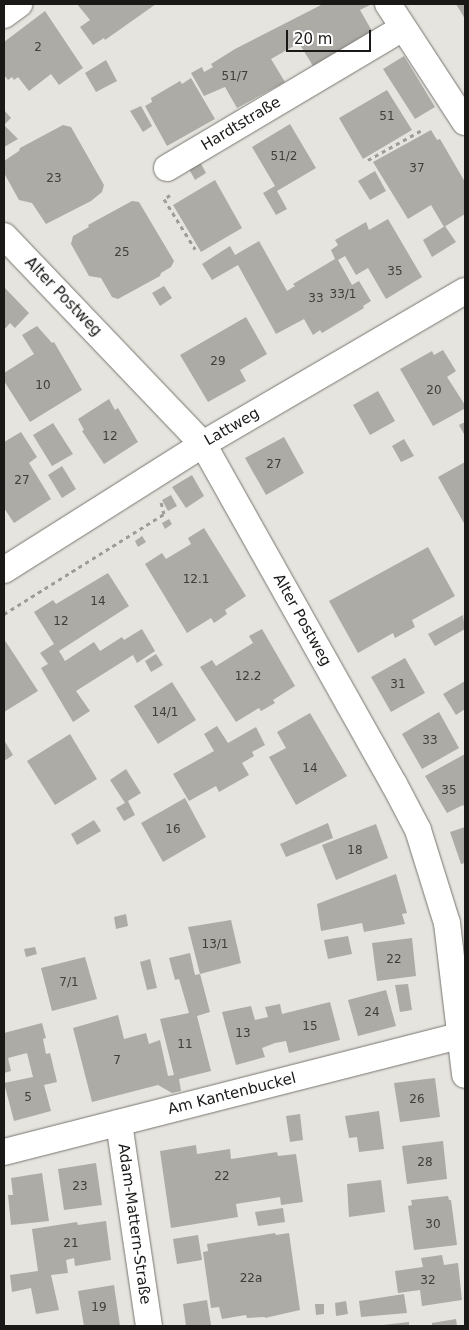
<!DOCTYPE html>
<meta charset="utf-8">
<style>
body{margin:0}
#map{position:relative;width:469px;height:1330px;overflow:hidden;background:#e6e4de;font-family:"DejaVu Sans",sans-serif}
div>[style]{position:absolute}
.building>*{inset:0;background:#adaba5}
.path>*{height:3px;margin-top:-1.5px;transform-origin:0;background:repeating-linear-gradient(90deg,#9e9c97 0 4px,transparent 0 8px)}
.roads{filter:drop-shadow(0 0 1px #787670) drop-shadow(0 0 1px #787670)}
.street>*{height:26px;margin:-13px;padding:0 13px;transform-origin:13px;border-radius:13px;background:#fff}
span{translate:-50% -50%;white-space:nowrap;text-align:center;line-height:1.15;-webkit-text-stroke:4px #fff;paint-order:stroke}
.number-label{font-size:12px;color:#3f3e3a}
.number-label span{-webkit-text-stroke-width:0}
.street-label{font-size:15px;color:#1a1917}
.frame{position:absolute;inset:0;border:5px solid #1a1917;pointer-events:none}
.scale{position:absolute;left:286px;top:30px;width:85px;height:22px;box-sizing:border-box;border:2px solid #1a1917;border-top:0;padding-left:6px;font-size:15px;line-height:18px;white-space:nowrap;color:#1a1917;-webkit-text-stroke:4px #fff;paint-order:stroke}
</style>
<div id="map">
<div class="building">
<i style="clip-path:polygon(77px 4px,156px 4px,105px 40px,104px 38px,93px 45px,80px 27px,90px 20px)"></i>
<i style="clip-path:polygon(323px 4px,372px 4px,360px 10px,372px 31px,313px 66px,299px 43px,271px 59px,285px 82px,237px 108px,225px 87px,204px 96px,191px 73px,202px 67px,204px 72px,213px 67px,211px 64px,235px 49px)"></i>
<i style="clip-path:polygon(456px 4px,465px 4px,465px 19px)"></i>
<i style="clip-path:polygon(45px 11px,83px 68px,59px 85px,51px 74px,29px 91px,18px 77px,14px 80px,12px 77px,8px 80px,4px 75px,4px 42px)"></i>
<i style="clip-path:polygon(404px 56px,435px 107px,415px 119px,383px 69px)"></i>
<i style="clip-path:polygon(106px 60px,117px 81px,96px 92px,85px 73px)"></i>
<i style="clip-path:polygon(191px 78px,215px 119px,167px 146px,145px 106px,152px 102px,151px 98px,180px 81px,182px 84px)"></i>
<i style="clip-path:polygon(387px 90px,412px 130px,363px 159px,339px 118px)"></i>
<i style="clip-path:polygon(141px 106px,152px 126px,143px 132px,130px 111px)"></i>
<i style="clip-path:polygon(4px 110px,11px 118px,4px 125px)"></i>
<i style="clip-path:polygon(290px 124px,316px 168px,277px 191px,287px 209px,276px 215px,263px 193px,275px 186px,252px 147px)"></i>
<i style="clip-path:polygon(4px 125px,18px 139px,4px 147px)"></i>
<i style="clip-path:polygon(63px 125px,71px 127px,104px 185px,102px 192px,91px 201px,46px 224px,32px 203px,19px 200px,4px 173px,4px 161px,19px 151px,20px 148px)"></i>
<i style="clip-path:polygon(431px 130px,437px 140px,440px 139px,465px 182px,465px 214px,444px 227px,431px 205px,408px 219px,373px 162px)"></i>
<i style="clip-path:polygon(200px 162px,206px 173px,195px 180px,189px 169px)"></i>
<i style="clip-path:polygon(375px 171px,386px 191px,370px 200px,358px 181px)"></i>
<i style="clip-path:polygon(215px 180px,242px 228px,201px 252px,173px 205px)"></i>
<i style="clip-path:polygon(132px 201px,139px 202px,174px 261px,171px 267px,161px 273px,160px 276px,118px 299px,112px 297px,101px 278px,89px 276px,71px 244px,73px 236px,89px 227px,88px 225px)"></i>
<i style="clip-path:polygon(388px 219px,422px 277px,386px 299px,368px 268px,356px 275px,345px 256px,338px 260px,352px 285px,359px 281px,371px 301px,363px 306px,364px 308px,322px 333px,320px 330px,313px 335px,304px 319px,276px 334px,238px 265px,212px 280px,202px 264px,230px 246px,235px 255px,259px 241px,287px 291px,295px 286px,293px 284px,335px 259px,331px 250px,338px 245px,335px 240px,366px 222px,369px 230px)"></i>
<i style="clip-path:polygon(445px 226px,456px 242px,432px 257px,423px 240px)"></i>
<i style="clip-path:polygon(164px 286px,172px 298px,160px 306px,152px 293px)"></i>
<i style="clip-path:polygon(4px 287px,29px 313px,15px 328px,10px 323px,4px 330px)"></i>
<i style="clip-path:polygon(246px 317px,267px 354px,240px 370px,246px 381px,208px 402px,180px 355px)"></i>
<i style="clip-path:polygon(37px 326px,52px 343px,54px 342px,82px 390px,30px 422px,4px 381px,4px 373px,34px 354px,22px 335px)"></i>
<i style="clip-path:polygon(443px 350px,456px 371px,447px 377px,465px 405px,465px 412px,464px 409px,433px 426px,400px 369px,432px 351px,434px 355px)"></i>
<i style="clip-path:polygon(378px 391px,395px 421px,370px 435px,353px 405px)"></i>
<i style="clip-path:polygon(109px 399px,115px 410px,118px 408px,138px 442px,104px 464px,82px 431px,84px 430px,78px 419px)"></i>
<i style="clip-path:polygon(465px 422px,465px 436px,459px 425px)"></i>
<i style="clip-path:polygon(53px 423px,73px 454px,52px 466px,33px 435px)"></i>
<i style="clip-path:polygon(21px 432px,37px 457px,29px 463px,51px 499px,14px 523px,4px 508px,4px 442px)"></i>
<i style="clip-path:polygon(284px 437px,304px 473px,266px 495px,245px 458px)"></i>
<i style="clip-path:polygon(404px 439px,414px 456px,401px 462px,392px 446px)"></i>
<i style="clip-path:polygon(465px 462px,465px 525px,438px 477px)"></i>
<i style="clip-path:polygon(62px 466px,76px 489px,62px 498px,48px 475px)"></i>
<i style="clip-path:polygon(192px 475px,204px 496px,186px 508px,172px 487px)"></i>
<i style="clip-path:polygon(171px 495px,177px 506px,168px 511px,162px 500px)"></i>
<i style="clip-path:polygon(169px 519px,172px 524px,165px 529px,162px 523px)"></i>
<i style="clip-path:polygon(204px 528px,246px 596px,225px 610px,227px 614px,214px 623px,211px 618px,187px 633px,145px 564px,162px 553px,166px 559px,191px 544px,188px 538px)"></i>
<i style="clip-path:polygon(142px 536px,146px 542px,138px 547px,135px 541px)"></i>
<i style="clip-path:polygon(428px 547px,455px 596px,412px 620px,415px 627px,395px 638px,393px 633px,358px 653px,329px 601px)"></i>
<i style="clip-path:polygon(108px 573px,129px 606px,59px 651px,65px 661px,94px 642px,100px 651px,122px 637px,124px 640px,142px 629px,155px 651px,137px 663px,133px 655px,76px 691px,90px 711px,73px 722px,41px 668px,48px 664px,40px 653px,54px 644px,34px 612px,53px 600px,56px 604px)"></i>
<i style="clip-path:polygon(463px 615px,465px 629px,435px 646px,428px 634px)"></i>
<i style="clip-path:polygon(262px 629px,295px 686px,273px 700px,275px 703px,261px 711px,259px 708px,236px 722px,200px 667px,212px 660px,216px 666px,253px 643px,249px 636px)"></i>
<i style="clip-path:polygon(4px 639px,38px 691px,4px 712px)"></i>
<i style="clip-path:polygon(156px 654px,163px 665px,151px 672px,145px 661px)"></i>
<i style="clip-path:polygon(405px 658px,425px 693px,391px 712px,371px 677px)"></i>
<i style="clip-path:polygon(465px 681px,465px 709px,456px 715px,443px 694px)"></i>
<i style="clip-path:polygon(172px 682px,196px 720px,158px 744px,134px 706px)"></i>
<i style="clip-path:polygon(439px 712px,459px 748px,422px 769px,402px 734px)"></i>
<i style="clip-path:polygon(310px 713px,347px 776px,296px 805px,269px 757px,286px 748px,277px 732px)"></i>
<i style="clip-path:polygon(217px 726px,228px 743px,256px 727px,265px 745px,252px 752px,254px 756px,242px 763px,249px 775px,219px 792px,216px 786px,189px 801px,173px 774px,214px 751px,204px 734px)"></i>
<i style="clip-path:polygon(70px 734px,97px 779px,55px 805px,27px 761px)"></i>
<i style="clip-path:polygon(4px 740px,13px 755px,4px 761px)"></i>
<i style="clip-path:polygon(465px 754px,465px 808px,463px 805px,447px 813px,425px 776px)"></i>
<i style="clip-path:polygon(126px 769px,141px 793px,128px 801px,135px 815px,124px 821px,116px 808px,125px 803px,110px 780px)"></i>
<i style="clip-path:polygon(185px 798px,206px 837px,163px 862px,141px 823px)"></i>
<i style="clip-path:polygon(94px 820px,101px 831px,77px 845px,71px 834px)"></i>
<i style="clip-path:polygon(328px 823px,333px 838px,286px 857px,280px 844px)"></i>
<i style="clip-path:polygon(376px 824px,388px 858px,336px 880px,322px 845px)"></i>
<i style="clip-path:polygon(465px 827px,465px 863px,461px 864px,450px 832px)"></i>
<i style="clip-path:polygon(396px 874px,407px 913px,402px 914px,405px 924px,364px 932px,362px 923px,321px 931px,317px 904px)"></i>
<i style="clip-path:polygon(126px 914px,128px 926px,116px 929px,114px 917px)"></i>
<i style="clip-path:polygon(231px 920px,241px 963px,200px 974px,210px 1012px,197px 1016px,211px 1071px,179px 1079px,181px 1091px,172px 1093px,158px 1085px,92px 1102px,73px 1028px,118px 1015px,124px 1039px,146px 1033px,149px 1044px,160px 1040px,168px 1076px,174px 1075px,160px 1019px,189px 1013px,179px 979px,175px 980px,169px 958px,190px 953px,195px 975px,200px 974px,188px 927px)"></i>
<i style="clip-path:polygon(348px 936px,352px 954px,328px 959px,324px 940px)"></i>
<i style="clip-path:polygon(412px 938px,416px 976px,377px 981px,372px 943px)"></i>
<i style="clip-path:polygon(35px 947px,37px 954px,26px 957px,24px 949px)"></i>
<i style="clip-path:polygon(85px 957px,97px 999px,52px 1011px,41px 968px)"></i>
<i style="clip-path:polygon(150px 959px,157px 988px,147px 990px,140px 962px)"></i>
<i style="clip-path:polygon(408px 984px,412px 1010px,400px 1012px,395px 985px)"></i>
<i style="clip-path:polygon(386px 990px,396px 1026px,358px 1036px,348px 1000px)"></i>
<i style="clip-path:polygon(330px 1002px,340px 1040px,289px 1053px,286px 1041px,275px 1043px,262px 1048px,265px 1057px,236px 1065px,222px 1012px,251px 1006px,255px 1020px,268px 1017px,265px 1007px,280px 1004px,282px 1014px)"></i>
<i style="clip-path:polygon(42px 1023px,46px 1038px,43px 1039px,46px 1054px,50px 1053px,57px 1082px,44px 1085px,51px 1111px,14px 1121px,4px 1083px,33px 1077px,27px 1053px,8px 1058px,11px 1071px,4px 1073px,4px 1033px)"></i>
<i style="clip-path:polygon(435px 1078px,440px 1117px,400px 1122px,394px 1083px)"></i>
<i style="clip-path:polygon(379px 1111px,384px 1149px,359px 1152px,357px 1137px,349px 1138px,345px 1116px)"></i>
<i style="clip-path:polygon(300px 1114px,303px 1140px,290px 1142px,286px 1116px)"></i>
<i style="clip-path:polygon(443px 1141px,447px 1179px,407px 1184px,402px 1146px)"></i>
<i style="clip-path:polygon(196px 1145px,197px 1154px,230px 1149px,231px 1159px,277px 1152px,278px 1156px,296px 1154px,303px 1202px,281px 1205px,280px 1197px,236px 1204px,238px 1217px,171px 1228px,160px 1151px)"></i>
<i style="clip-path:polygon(96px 1163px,102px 1205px,64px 1210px,58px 1169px)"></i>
<i style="clip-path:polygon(42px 1173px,49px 1221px,11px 1225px,8px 1195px,13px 1195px,11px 1178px)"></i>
<i style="clip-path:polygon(381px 1180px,385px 1212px,349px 1217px,347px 1184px)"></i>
<i style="clip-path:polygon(448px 1196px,449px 1200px,451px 1200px,457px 1245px,414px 1250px,408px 1206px,412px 1205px,411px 1200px)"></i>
<i style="clip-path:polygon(283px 1208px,285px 1222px,258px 1226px,255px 1212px)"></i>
<i style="clip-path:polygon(106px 1221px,111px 1260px,75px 1266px,74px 1258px,66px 1260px,68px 1273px,51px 1275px,59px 1310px,36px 1314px,31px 1288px,12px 1292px,10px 1275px,38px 1271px,32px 1229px,77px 1222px,78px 1225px)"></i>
<i style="clip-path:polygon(275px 1233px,276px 1235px,289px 1233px,300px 1310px,265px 1318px,265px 1317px,247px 1318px,246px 1315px,222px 1319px,219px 1307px,211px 1308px,203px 1252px,208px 1251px,207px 1244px)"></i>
<i style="clip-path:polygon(198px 1235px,202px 1260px,177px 1264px,173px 1239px)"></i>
<i style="clip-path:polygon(442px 1255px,444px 1265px,458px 1263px,462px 1300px,422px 1306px,420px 1290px,398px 1293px,395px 1271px,423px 1267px,421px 1258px)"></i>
<i style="clip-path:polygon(114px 1285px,120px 1326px,84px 1326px,78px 1291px)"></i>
<i style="clip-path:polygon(404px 1294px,407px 1313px,361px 1317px,359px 1301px)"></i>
<i style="clip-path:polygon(207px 1300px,211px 1325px,186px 1326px,183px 1304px)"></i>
<i style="clip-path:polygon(346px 1301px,348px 1314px,336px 1316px,335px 1303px)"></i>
<i style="clip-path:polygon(315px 1304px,324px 1304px,324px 1314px,316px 1315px)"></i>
<i style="clip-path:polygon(456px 1319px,457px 1326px,432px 1326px,432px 1323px)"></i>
<i style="clip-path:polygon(409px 1322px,409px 1326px,383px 1326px,383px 1325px)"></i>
</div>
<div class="path">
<i style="left:368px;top:160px;width:62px;rotate:-29.1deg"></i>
<i style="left:170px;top:195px;width:7px;rotate:146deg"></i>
<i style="left:164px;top:199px;width:59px;rotate:58.2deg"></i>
<i style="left:4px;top:614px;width:189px;rotate:-32deg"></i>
<i style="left:164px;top:514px;width:12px;rotate:-104deg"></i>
</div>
<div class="roads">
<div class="street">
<i style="left:388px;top:4px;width:141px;rotate:56.9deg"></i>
<i style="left:4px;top:15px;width:19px;rotate:-36deg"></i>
<i style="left:167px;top:168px;width:274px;rotate:-30.7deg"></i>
<i style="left:4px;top:236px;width:288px;rotate:46.3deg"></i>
<i style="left:203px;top:444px;width:390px;rotate:60.7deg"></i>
<i style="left:394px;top:784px;width:52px;rotate:62.4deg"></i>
<i style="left:418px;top:830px;width:97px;rotate:72.7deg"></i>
<i style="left:447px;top:923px;width:153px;rotate:83.2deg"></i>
<i style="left:4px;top:570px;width:236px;rotate:-32.3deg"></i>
<i style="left:203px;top:444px;width:303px;rotate:-30.3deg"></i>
<i style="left:119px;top:1123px;width:205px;rotate:81.6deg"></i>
<i style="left:4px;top:1152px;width:471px;rotate:-14.3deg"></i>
</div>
</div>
<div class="number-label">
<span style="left:38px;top:48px">2</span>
<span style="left:235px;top:77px">51/7</span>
<span style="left:387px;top:117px">51</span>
<span style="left:284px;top:157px">51/2</span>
<span style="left:417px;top:169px">37</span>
<span style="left:54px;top:179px">23</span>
<span style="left:122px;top:253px">25</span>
<span style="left:395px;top:272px">35</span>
<span style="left:343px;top:295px">33/1</span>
<span style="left:316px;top:299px">33</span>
<span style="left:218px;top:362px">29</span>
<span style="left:43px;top:386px">10</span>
<span style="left:434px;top:391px">20</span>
<span style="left:110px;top:437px">12</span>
<span style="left:274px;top:465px">27</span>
<span style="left:22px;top:481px">27</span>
<span style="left:196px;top:580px">12.1</span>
<span style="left:98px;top:602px">14</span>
<span style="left:61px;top:622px">12</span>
<span style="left:248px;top:677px">12.2</span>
<span style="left:398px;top:685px">31</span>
<span style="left:165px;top:713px">14/1</span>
<span style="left:430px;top:741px">33</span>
<span style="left:310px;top:769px">14</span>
<span style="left:449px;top:791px">35</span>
<span style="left:173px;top:830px">16</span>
<span style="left:355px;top:851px">18</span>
<span style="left:215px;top:945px">13/1</span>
<span style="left:394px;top:960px">22</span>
<span style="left:69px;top:983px">7/1</span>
<span style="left:372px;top:1013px">24</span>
<span style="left:310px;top:1027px">15</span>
<span style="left:243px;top:1034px">13</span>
<span style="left:185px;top:1045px">11</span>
<span style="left:117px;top:1061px">7</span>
<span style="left:28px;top:1098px">5</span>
<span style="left:417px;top:1100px">26</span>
<span style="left:425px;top:1163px">28</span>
<span style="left:222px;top:1177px">22</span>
<span style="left:80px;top:1187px">23</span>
<span style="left:433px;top:1225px">30</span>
<span style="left:71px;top:1244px">21</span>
<span style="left:251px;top:1279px">22a</span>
<span style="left:428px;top:1281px">32</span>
<span style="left:99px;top:1308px">19</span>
</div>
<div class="street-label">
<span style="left:241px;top:124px;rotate:-31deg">Hardtstraße</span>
<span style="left:63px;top:297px;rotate:46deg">Alter Postweg</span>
<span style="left:232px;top:427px;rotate:-30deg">Lattweg</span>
<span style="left:302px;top:620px;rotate:61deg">Alter Postweg</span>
<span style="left:232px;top:1094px;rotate:-14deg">Am Kantenbuckel</span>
<span style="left:134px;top:1224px;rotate:82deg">Adam-Mattern-Straße</span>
</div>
<div class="frame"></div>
<div class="scale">20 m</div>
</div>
